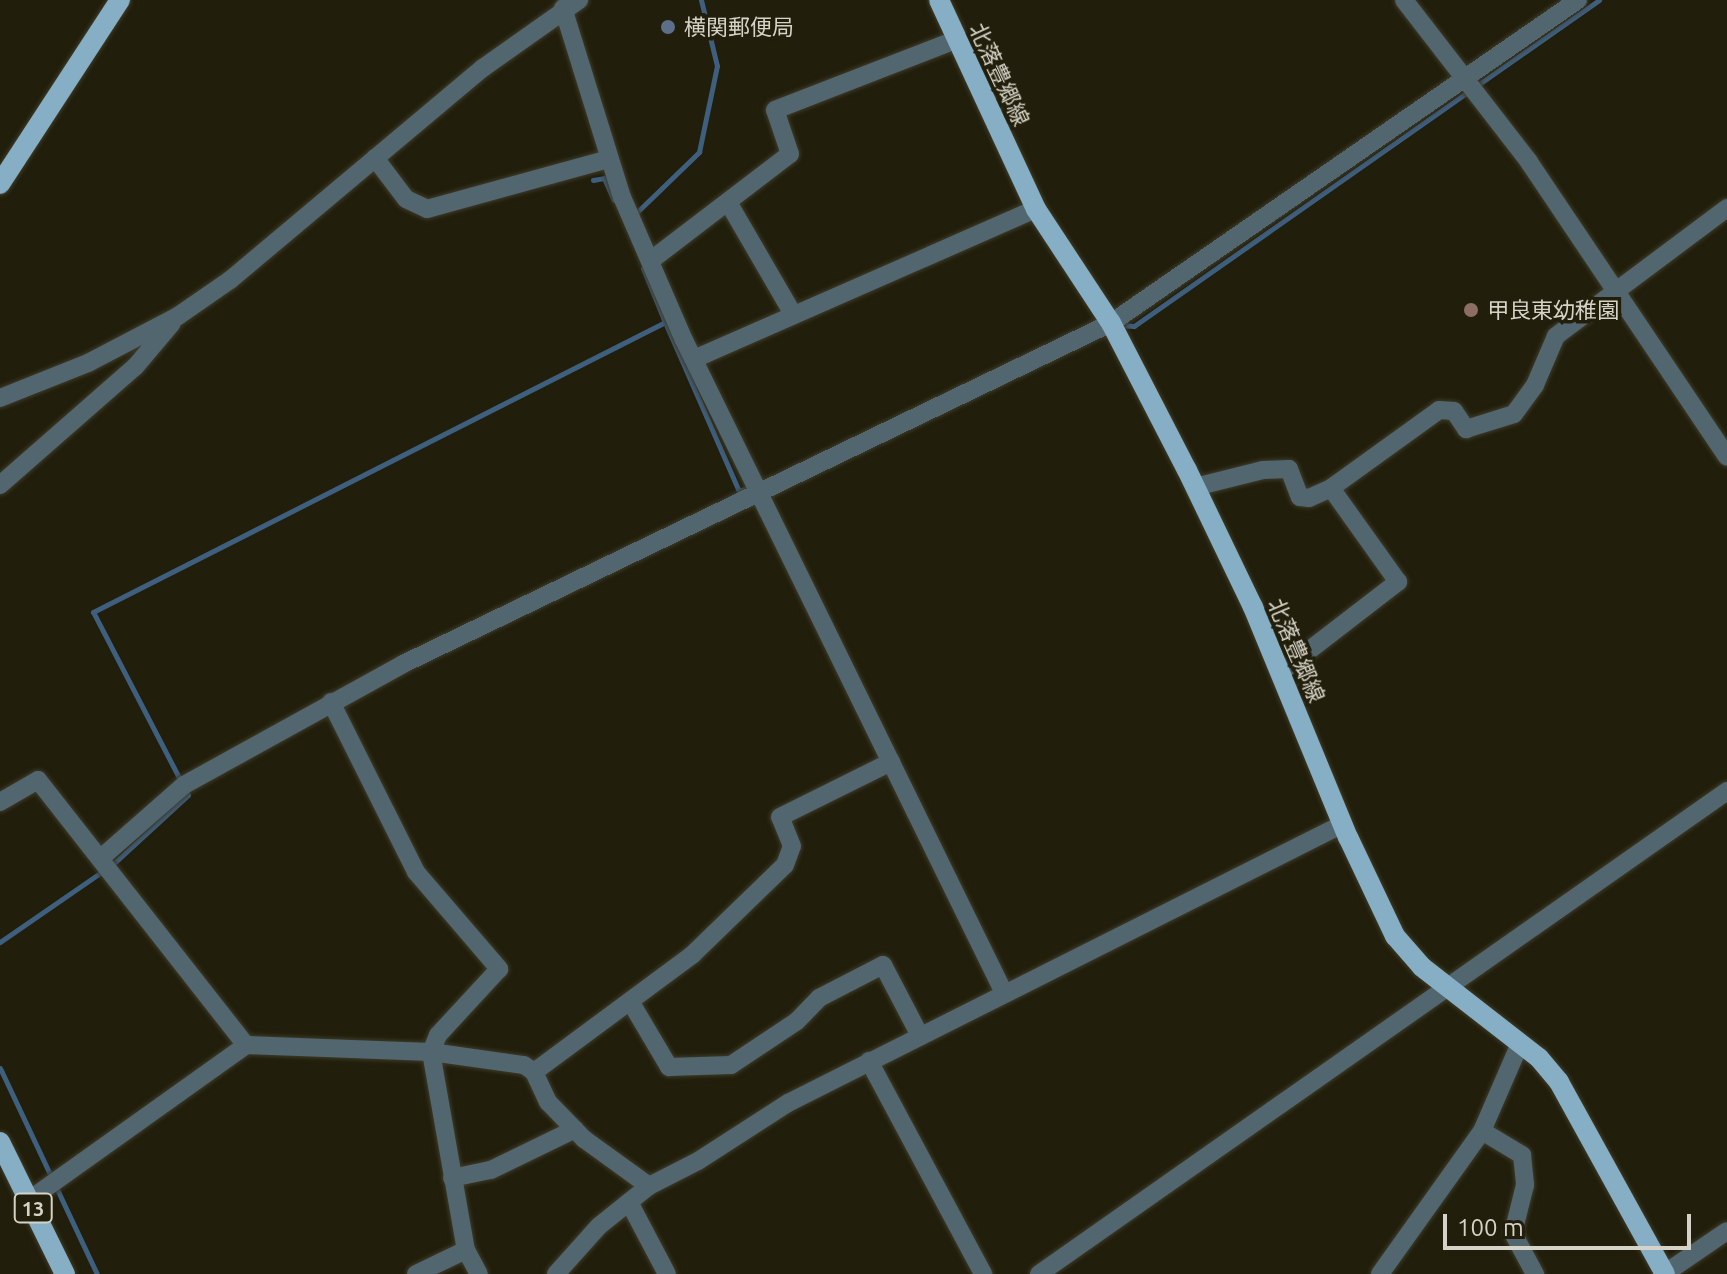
<!DOCTYPE html>
<meta charset="utf-8">
<style>
body{margin:0}
#map{position:relative;width:1727px;height:1274px;overflow:hidden;background:#211e0b;font-family:Ubuntu,"Noto Sans JP",sans-serif}
div>[style]{position:absolute}
.stream>*{height:5px;margin:-2.5px;padding:0 2.5px;transform-origin:2.5px;border-radius:2.5px;background:#3f5f7f}
.roads{filter:drop-shadow(0 0 2px #3e3b29) drop-shadow(0 0 2px #3e3b29)}
.minor>*{height:18px;margin:-9px;padding:0 9px;transform-origin:9px;border-radius:9px;background:#526670}
.major>*{height:20px;margin:-10px;padding:0 10px;transform-origin:10px;border-radius:10px;background:#86afc5}
.dots>*{width:22px;height:22px;translate:-50% -50%;box-sizing:border-box;border:4px solid #211e0b;border-radius:50%}
span{translate:-50% -50%;white-space:nowrap;text-align:center;line-height:1.15;-webkit-text-stroke:7px #211e0b;paint-order:stroke}
.shield-label span{padding:2px 6px;background:#211e0b;border:2px solid;border-radius:6px;-webkit-text-stroke-width:0}
.shield-label{font-size:20px;color:#d5d3c7;font-weight:700}
.poi-label{font-size:22px;color:#d5d3c7}
.left{translate:0 -50%;text-align:left}
.street-label{font-size:22px;color:#d5d3c7}
.scale{position:absolute;left:1443px;top:1214px;width:248px;height:36px;box-sizing:border-box;border:4px solid #d5d3c7;border-top:0;padding-left:10px;font-size:24px;line-height:28px;white-space:nowrap;color:#d5d3c7;-webkit-text-stroke:6px #211e0b;paint-order:stroke}
</style>
<div id="map">
<div class="stream">
<i style="left:593px;top:180px;width:11px;rotate:-10deg"></i>
<i style="left:604px;top:178px;width:24px;rotate:66deg"></i>
<i style="left:634px;top:215px;width:91px;rotate:-44.1deg"></i>
<i style="left:699px;top:152px;width:88px;rotate:-78.2deg"></i>
<i style="left:717px;top:66px;width:68px;rotate:-103.6deg"></i>
<i style="left:665px;top:322px;width:184px;rotate:66.4deg"></i>
<i style="left:739px;top:491px;width:13px;rotate:-18deg"></i>
<i style="left:1119px;top:325px;width:15px;rotate:4deg"></i>
<i style="left:1134px;top:326px;width:568px;rotate:-35.03deg"></i>
<i style="left:112px;top:865px;width:103px;rotate:-42.6deg"></i>
<i style="left:188px;top:795px;width:206px;rotate:-117.4deg"></i>
<i style="left:93px;top:612px;width:641px;rotate:-26.88deg"></i>
<i style="left:665px;top:322px;width:58px;rotate:-112.2deg"></i>
<i style="left:0;top:942px;width:125px;rotate:-34.6deg"></i>
<i style="left:0;top:1068px;width:228px;rotate:64.8deg"></i>
</div>
<div class="roads">
<div class="minor">
<i style="left:1404px;top:0;width:205px;rotate:52.3deg"></i>
<i style="left:1529px;top:162px;width:355px;rotate:56.1deg"></i>
<i style="left:563px;top:8px;width:198px;rotate:72.7deg"></i>
<i style="left:622px;top:197px;width:156px;rotate:66.6deg"></i>
<i style="left:684px;top:340px;width:727px;rotate:63.89deg"></i>
<i style="left:375px;top:158px;width:51px;rotate:52.9deg"></i>
<i style="left:406px;top:199px;width:23px;rotate:25deg"></i>
<i style="left:427px;top:209px;width:188px;rotate:-15.4deg"></i>
<i style="left:728px;top:202px;width:129px;rotate:59.9deg"></i>
<i style="left:650px;top:261px;width:176px;rotate:-37.4deg"></i>
<i style="left:790px;top:154px;width:46px;rotate:-108.8deg"></i>
<i style="left:775px;top:110px;width:196px;rotate:-21.2deg"></i>
<i style="left:694px;top:359px;width:373px;rotate:-23.7deg"></i>
<i style="left:0;top:398px;width:95px;rotate:-21.7deg"></i>
<i style="left:88px;top:363px;width:102px;rotate:-27.6deg"></i>
<i style="left:178px;top:316px;width:63px;rotate:-34.7deg"></i>
<i style="left:230px;top:280px;width:330px;rotate:-40deg"></i>
<i style="left:483px;top:68px;width:118px;rotate:-35.3deg"></i>
<i style="left:0;top:485px;width:179px;rotate:-41.2deg"></i>
<i style="left:135px;top:367px;width:57px;rotate:-49.9deg"></i>
<i style="left:1195px;top:487px;width:70px;rotate:-14deg"></i>
<i style="left:1263px;top:470px;width:26px;rotate:-2deg"></i>
<i style="left:1289px;top:469px;width:30px;rotate:69deg"></i>
<i style="left:1300px;top:497px;width:9px;rotate:6deg"></i>
<i style="left:1309px;top:498px;width:24px;rotate:-24deg"></i>
<i style="left:1281px;top:672px;width:148px;rotate:-37.6deg"></i>
<i style="left:1398px;top:582px;width:115px;rotate:-125.5deg"></i>
<i style="left:1331px;top:488px;width:133px;rotate:-35.8deg"></i>
<i style="left:1439px;top:410px;width:15px;rotate:4deg"></i>
<i style="left:1454px;top:411px;width:22px;rotate:56deg"></i>
<i style="left:1466px;top:429px;width:50px;rotate:-17.4deg"></i>
<i style="left:1514px;top:414px;width:36px;rotate:-54deg"></i>
<i style="left:1535px;top:385px;width:53px;rotate:-66.8deg"></i>
<i style="left:1556px;top:336px;width:214px;rotate:-36.8deg"></i>
<i style="left:331px;top:702px;width:190px;rotate:63.4deg"></i>
<i style="left:416px;top:872px;width:128px;rotate:49.4deg"></i>
<i style="left:499px;top:969px;width:90px;rotate:132.7deg"></i>
<i style="left:438px;top:1035px;width:18px;rotate:112deg"></i>
<i style="left:431px;top:1052px;width:201px;rotate:80deg"></i>
<i style="left:466px;top:1250px;width:27px;rotate:62deg"></i>
<i style="left:0;top:802px;width:44px;rotate:-30.1deg"></i>
<i style="left:38px;top:780px;width:337px;rotate:51.9deg"></i>
<i style="left:101px;top:858px;width:111px;rotate:-41.3deg"></i>
<i style="left:184px;top:785px;width:250px;rotate:-28.9deg"></i>
<i style="left:403px;top:664px;width:786px;rotate:-25.72deg"></i>
<i style="left:1111px;top:323px;width:568px;rotate:-34.67deg"></i>
<i style="left:630px;top:1001px;width:77px;rotate:59.4deg"></i>
<i style="left:669px;top:1067px;width:62px;rotate:-1.8deg"></i>
<i style="left:731px;top:1065px;width:79px;rotate:-33.7deg"></i>
<i style="left:797px;top:1021px;width:32px;rotate:-46deg"></i>
<i style="left:819px;top:998px;width:72px;rotate:-27.3deg"></i>
<i style="left:883px;top:965px;width:78px;rotate:62.4deg"></i>
<i style="left:869px;top:1061px;width:242px;rotate:61.8deg"></i>
<i style="left:534px;top:1072px;width:197px;rotate:-36.5deg"></i>
<i style="left:692px;top:955px;width:129px;rotate:-44.1deg"></i>
<i style="left:785px;top:865px;width:20px;rotate:-70deg"></i>
<i style="left:792px;top:846px;width:31px;rotate:-112deg"></i>
<i style="left:780px;top:817px;width:124px;rotate:-26.4deg"></i>
<i style="left:1482px;top:1131px;width:47px;rotate:31deg"></i>
<i style="left:1522px;top:1155px;width:30px;rotate:84deg"></i>
<i style="left:1525px;top:1185px;width:49px;rotate:104deg"></i>
<i style="left:1513px;top:1233px;width:47px;rotate:61.8deg"></i>
<i style="left:452px;top:1178px;width:40px;rotate:-12deg"></i>
<i style="left:491px;top:1170px;width:93px;rotate:-26deg"></i>
<i style="left:29px;top:1200px;width:267px;rotate:-35.5deg"></i>
<i style="left:246px;top:1045px;width:185px;rotate:2.2deg"></i>
<i style="left:431px;top:1052px;width:94px;rotate:8deg"></i>
<i style="left:524px;top:1065px;width:12px;rotate:35deg"></i>
<i style="left:534px;top:1072px;width:33px;rotate:65deg"></i>
<i style="left:548px;top:1102px;width:52px;rotate:45.8deg"></i>
<i style="left:584px;top:1139px;width:80px;rotate:35.9deg"></i>
<i style="left:629px;top:1202px;width:81px;rotate:62.2deg"></i>
<i style="left:416px;top:1274px;width:55px;rotate:-25.6deg"></i>
<i style="left:556px;top:1274px;width:64px;rotate:-48.1deg"></i>
<i style="left:599px;top:1226px;width:64px;rotate:-38.7deg"></i>
<i style="left:649px;top:1186px;width:55px;rotate:-27deg"></i>
<i style="left:698px;top:1161px;width:107px;rotate:-32.8deg"></i>
<i style="left:788px;top:1103px;width:621px;rotate:-26.69deg"></i>
<i style="left:1039px;top:1274px;width:841px;rotate:-35.07deg"></i>
<i style="left:1380px;top:1274px;width:176px;rotate:-54.5deg"></i>
<i style="left:1482px;top:1131px;width:93px;rotate:-66.5deg"></i>
<i style="left:1664px;top:1274px;width:76px;rotate:-34.3deg"></i>
</div>
<div class="major">
<i style="left:939px;top:0;width:230px;rotate:65.1deg"></i>
<i style="left:1036px;top:209px;width:136px;rotate:56.7deg"></i>
<i style="left:1111px;top:323px;width:165px;rotate:62.7deg"></i>
<i style="left:1187px;top:470px;width:152px;rotate:64.3deg"></i>
<i style="left:1253px;top:607px;width:249px;rotate:67.6deg"></i>
<i style="left:1348px;top:837px;width:110px;rotate:64.6deg"></i>
<i style="left:1395px;top:936px;width:41px;rotate:48.9deg"></i>
<i style="left:1422px;top:967px;width:148px;rotate:37.9deg"></i>
<i style="left:1539px;top:1058px;width:31px;rotate:50deg"></i>
<i style="left:1559px;top:1082px;width:219px;rotate:61.1deg"></i>
<i style="left:0;top:184px;width:220px;rotate:-56.9deg"></i>
<i style="left:0;top:1142px;width:147px;rotate:63.8deg"></i>
</div>
</div>
<div class="dots">
<i style="left:668px;top:27px;background:#5c6f8a"></i>
<i style="left:1471px;top:310px;background:#8d6e63"></i>
</div>
<div class="shield-label">
<span style="left:33px;top:1208px">13</span>
</div>
<div class="poi-label">
<span class="left" style="left:684px;top:27px">横関郵便局</span>
<span class="left" style="left:1487px;top:310px">甲良東幼稚園</span>
</div>
<div class="street-label">
<span style="left:1000px;top:74px;rotate:65deg">北落豊郷線</span>
<span style="left:1297px;top:650px;rotate:67deg">北落豊郷線</span>
</div>
<div class="scale">100 m</div>
</div>
